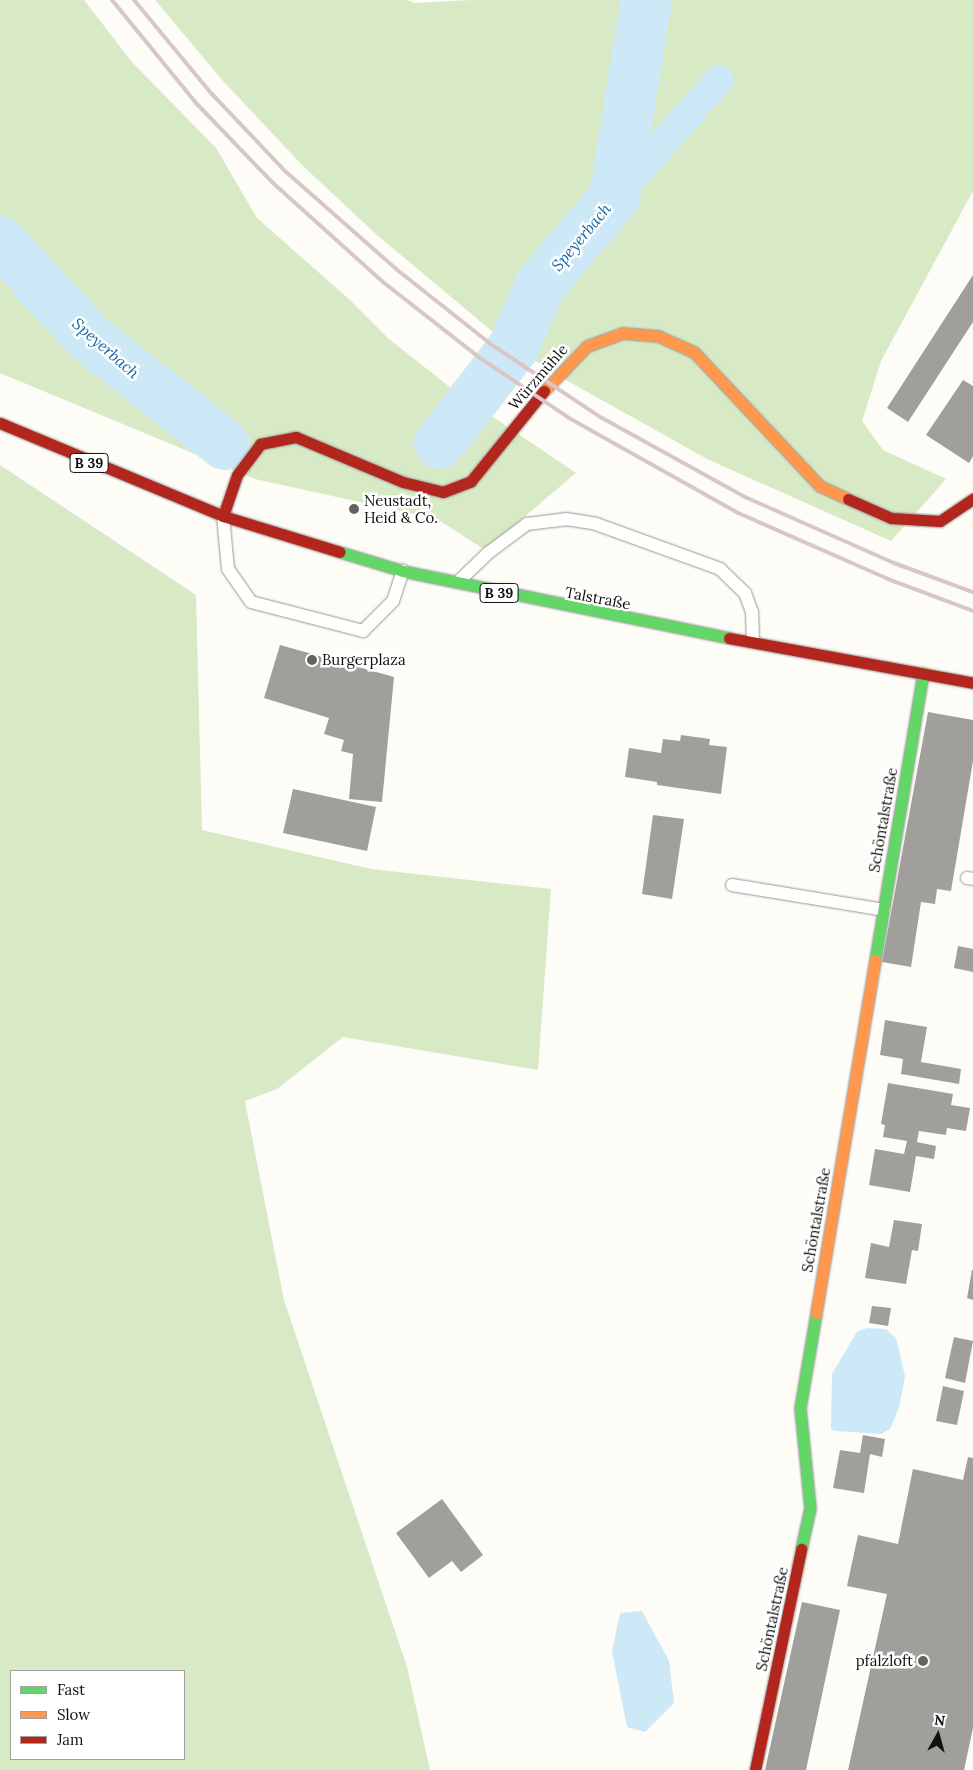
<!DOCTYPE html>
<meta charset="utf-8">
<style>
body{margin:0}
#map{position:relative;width:973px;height:1770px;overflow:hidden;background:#fdfcf7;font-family:Lora,serif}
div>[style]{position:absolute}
.forest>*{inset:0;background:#d8eac5}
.water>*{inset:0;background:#cde8f7}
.canal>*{height:30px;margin:-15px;padding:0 15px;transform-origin:15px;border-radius:15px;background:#cde8f7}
.river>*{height:51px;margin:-25.5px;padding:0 25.5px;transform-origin:25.5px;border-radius:25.5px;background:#cde8f7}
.building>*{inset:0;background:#a19f9c}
.roads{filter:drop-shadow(0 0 1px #979795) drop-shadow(0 0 1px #979795)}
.lane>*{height:12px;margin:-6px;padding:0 6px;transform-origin:6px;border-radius:6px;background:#fffffe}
.fast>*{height:11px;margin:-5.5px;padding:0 5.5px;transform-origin:5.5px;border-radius:5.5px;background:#63d668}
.slow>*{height:11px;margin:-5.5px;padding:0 5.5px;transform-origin:5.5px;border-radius:5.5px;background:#ff974d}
.jam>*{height:11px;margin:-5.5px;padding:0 5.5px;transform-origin:5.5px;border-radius:5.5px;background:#b3261e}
.rail>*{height:4px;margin:-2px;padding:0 2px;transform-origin:2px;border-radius:2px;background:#d9c6c7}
.dots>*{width:14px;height:14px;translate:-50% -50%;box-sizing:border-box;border:2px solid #fff;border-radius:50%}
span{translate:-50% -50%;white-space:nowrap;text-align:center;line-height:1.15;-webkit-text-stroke:5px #fff;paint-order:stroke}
.shield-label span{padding:1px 4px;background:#fff;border:1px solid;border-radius:4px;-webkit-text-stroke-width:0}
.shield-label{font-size:14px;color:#111;font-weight:700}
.street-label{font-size:15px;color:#111}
.poi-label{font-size:15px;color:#111}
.left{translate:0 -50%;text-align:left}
.right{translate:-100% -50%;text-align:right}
.water-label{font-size:16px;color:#1768a6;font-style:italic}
.legend{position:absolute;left:10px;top:1670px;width:175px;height:90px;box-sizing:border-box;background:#fff;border:1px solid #a0a0a0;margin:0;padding:6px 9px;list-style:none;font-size:15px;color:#111}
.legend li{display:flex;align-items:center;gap:10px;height:25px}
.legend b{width:25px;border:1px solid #a0a0a0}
.north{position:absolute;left:913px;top:1710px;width:50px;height:50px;-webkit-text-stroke:4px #fff;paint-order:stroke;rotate:7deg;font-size:14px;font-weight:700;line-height:20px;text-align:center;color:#111}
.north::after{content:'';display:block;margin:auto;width:18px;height:22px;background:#111;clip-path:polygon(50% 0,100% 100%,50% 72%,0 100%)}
</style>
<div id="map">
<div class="forest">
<i style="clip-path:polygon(0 0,84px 0,132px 62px,216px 148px,257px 218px,350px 300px,389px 339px,456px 392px,576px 473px,485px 550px,437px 519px,255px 479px,0 373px)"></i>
<i style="clip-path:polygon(155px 0,407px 0,415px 3px,472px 0,973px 0,973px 191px,881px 361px,862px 421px,883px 450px,946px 479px,891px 541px,707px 459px,557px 375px,499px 337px,378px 236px,303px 166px,223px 81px)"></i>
<i style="clip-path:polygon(evenodd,0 465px,196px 595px,202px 830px,371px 869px,551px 889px,538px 1070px,343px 1037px,277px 1089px,245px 1101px,284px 1300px,407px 1667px,430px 1770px,0 1770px,0 465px,11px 1671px,184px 1671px,184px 1759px,11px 1759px,11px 1671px)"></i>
</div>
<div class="water">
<i style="clip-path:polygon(867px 1328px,886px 1329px,896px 1338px,905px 1376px,899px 1408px,890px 1429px,881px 1434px,836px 1431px,831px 1429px,832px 1374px,857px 1332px)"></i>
<i style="clip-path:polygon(642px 1611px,669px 1661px,674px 1703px,645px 1732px,627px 1727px,612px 1651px,620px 1613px)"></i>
</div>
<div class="canal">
<i style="left:614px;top:197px;width:157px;rotate:-48.1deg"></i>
</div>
<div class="river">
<i style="left:0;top:241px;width:130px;rotate:47.5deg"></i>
<i style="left:88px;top:337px;width:173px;rotate:38.2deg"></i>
<i style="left:439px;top:443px;width:121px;rotate:-52.4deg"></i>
<i style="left:513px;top:347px;width:69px;rotate:-66.8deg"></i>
<i style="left:540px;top:284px;width:114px;rotate:-49.6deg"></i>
<i style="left:614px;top:197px;width:200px;rotate:-80.8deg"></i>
</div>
<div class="building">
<i style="clip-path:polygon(973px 275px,973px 322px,908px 422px,887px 408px)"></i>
<i style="clip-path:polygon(963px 380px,973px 386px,973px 456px,969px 463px,926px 435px)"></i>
<i style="clip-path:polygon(280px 645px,394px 677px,382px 802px,349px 799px,353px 754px,341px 751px,344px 740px,324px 734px,329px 718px,264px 698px)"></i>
<i style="clip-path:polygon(928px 712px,973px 720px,973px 761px,951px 891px,937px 889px,935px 904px,921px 902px,911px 967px,882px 962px)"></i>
<i style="clip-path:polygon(681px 735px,710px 739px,709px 745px,727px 747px,721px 794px,657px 785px,657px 782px,625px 777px,629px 748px,661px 753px,663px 739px,680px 741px)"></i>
<i style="clip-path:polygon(293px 789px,376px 807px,367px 851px,283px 833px)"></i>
<i style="clip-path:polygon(653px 815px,684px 819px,672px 899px,642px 894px)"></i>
<i style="clip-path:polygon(958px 946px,973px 949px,973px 972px,954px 968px)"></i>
<i style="clip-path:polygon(885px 1020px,927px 1027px,921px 1062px,961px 1069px,959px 1084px,901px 1074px,903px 1059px,880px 1055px)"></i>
<i style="clip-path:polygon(888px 1083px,953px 1094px,951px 1105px,970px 1108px,966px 1131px,947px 1128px,946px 1135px,919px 1131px,917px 1142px,936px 1146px,934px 1159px,916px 1156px,910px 1192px,869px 1185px,875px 1149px,904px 1154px,907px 1141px,883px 1137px,885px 1125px,881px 1124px)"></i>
<i style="clip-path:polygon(894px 1220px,922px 1224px,918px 1251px,912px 1250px,906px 1284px,865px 1278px,871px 1243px,889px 1247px)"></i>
<i style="clip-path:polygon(972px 1270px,973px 1270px,973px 1300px,967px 1298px)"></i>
<i style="clip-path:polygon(872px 1306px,891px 1308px,888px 1326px,869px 1323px)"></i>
<i style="clip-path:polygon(954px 1337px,973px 1341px,965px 1383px,945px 1378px)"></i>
<i style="clip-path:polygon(943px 1386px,964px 1391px,957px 1425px,936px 1421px)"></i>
<i style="clip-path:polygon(863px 1435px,885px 1439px,882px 1457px,870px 1454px,864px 1493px,833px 1488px,840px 1450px,860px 1453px)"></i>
<i style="clip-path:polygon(968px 1457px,973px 1458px,973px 1728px,964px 1770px,848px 1770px,887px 1594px,847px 1586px,858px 1535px,898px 1544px,913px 1469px,963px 1480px)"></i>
<i style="clip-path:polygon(442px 1499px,483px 1555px,461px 1572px,452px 1561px,429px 1578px,396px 1533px)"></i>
<i style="clip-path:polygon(802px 1602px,840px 1610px,806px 1770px,765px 1770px)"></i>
</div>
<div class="roads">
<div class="lane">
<i style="left:223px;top:516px;width:53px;rotate:84.6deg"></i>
<i style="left:228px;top:569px;width:40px;rotate:55.1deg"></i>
<i style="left:251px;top:602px;width:116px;rotate:14.5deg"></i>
<i style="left:363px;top:631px;width:42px;rotate:-45deg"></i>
<i style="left:393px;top:601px;width:32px;rotate:-72deg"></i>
<i style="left:458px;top:582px;width:42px;rotate:-44deg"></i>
<i style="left:488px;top:553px;width:49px;rotate:-36.6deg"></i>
<i style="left:527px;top:524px;width:39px;rotate:-7deg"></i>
<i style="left:566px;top:519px;width:30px;rotate:9deg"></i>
<i style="left:596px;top:524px;width:132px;rotate:19.9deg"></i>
<i style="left:720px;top:569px;width:35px;rotate:44deg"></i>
<i style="left:745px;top:593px;width:20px;rotate:70deg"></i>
<i style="left:752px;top:612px;width:30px;rotate:88deg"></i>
<i style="left:967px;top:878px;width:6px;rotate:9deg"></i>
<i style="left:732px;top:885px;width:154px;rotate:9.3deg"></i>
</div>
<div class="fast">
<i style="left:340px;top:552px;width:66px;rotate:16.8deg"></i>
<i style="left:403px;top:571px;width:333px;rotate:11.6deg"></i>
<i style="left:875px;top:960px;width:291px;rotate:-80.5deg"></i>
<i style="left:801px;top:1549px;width:42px;rotate:-77.6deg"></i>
<i style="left:810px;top:1508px;width:100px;rotate:-95.7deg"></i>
<i style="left:800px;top:1408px;width:96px;rotate:-80.4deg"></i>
</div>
<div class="slow">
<i style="left:544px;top:391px;width:62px;rotate:-46.3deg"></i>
<i style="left:587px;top:346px;width:38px;rotate:-20deg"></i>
<i style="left:623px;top:333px;width:35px;rotate:5deg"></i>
<i style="left:658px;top:336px;width:39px;rotate:24deg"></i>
<i style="left:694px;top:352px;width:184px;rotate:46.8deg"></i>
<i style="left:820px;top:486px;width:31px;rotate:25deg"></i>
<i style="left:816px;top:1313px;width:358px;rotate:-80.5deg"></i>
</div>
<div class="jam">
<i style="left:0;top:423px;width:242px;rotate:22.6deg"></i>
<i style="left:223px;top:516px;width:122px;rotate:17.1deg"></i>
<i style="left:848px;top:499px;width:47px;rotate:23.8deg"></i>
<i style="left:891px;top:518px;width:49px;rotate:3.5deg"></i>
<i style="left:940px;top:521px;width:40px;rotate:-34deg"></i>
<i style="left:223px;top:516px;width:43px;rotate:-71.1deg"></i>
<i style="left:237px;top:475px;width:39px;rotate:-53deg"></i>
<i style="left:260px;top:444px;width:37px;rotate:-11deg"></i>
<i style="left:296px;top:437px;width:116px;rotate:22.8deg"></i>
<i style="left:403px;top:482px;width:41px;rotate:14deg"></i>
<i style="left:443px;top:492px;width:30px;rotate:-21deg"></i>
<i style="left:471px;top:481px;width:116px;rotate:-51deg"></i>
<i style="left:729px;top:638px;width:248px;rotate:10.4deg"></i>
<i style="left:755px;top:1770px;width:226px;rotate:-78.2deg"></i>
</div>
</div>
<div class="rail">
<i style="left:112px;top:0;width:133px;rotate:50.8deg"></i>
<i style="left:196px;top:103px;width:111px;rotate:46.1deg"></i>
<i style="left:273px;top:183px;width:148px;rotate:42deg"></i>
<i style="left:383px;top:282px;width:123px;rotate:38.1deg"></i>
<i style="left:480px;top:358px;width:107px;rotate:34deg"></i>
<i style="left:569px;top:418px;width:194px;rotate:29.3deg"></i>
<i style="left:738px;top:513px;width:164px;rotate:23.7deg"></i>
<i style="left:888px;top:579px;width:91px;rotate:20.6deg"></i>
<i style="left:134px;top:0;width:121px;rotate:50.4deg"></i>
<i style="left:211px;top:93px;width:108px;rotate:46.5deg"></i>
<i style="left:285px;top:171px;width:148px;rotate:41.4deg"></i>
<i style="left:396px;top:269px;width:122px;rotate:38.4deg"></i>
<i style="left:492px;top:345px;width:132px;rotate:33.6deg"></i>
<i style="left:602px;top:418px;width:163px;rotate:28.9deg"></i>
<i style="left:745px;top:497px;width:163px;rotate:23.9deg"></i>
<i style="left:894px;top:563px;width:84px;rotate:20.2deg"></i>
</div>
<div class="dots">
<i style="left:354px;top:509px;background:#646362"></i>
<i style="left:312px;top:660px;background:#646362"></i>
<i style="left:923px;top:1661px;background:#646362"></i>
</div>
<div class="shield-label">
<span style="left:89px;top:463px">B 39</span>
<span style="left:499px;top:593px">B 39</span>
</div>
<div class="street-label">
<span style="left:538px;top:377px;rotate:-49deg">Würzmühle</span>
<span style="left:598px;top:598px;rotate:11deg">Talstraße</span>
<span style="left:883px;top:820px;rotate:-80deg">Schöntalstraße</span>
<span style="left:816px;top:1220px;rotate:-80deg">Schöntalstraße</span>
<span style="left:772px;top:1619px;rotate:-78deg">Schöntalstraße</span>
</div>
<div class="poi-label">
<span class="left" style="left:364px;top:509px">Neustadt,<br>Heid &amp; Co.</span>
<span class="left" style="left:322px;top:660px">Burgerplaza</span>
<span class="right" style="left:913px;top:1661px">pfalzloft</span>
</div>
<div class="water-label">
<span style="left:581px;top:237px;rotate:-50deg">Speyerbach</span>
<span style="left:106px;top:348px;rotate:41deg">Speyerbach</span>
</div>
<ul class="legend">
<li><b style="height:6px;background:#63d668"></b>Fast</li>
<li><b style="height:6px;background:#ff974d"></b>Slow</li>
<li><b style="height:6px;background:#b3261e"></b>Jam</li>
</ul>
<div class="north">N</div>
</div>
